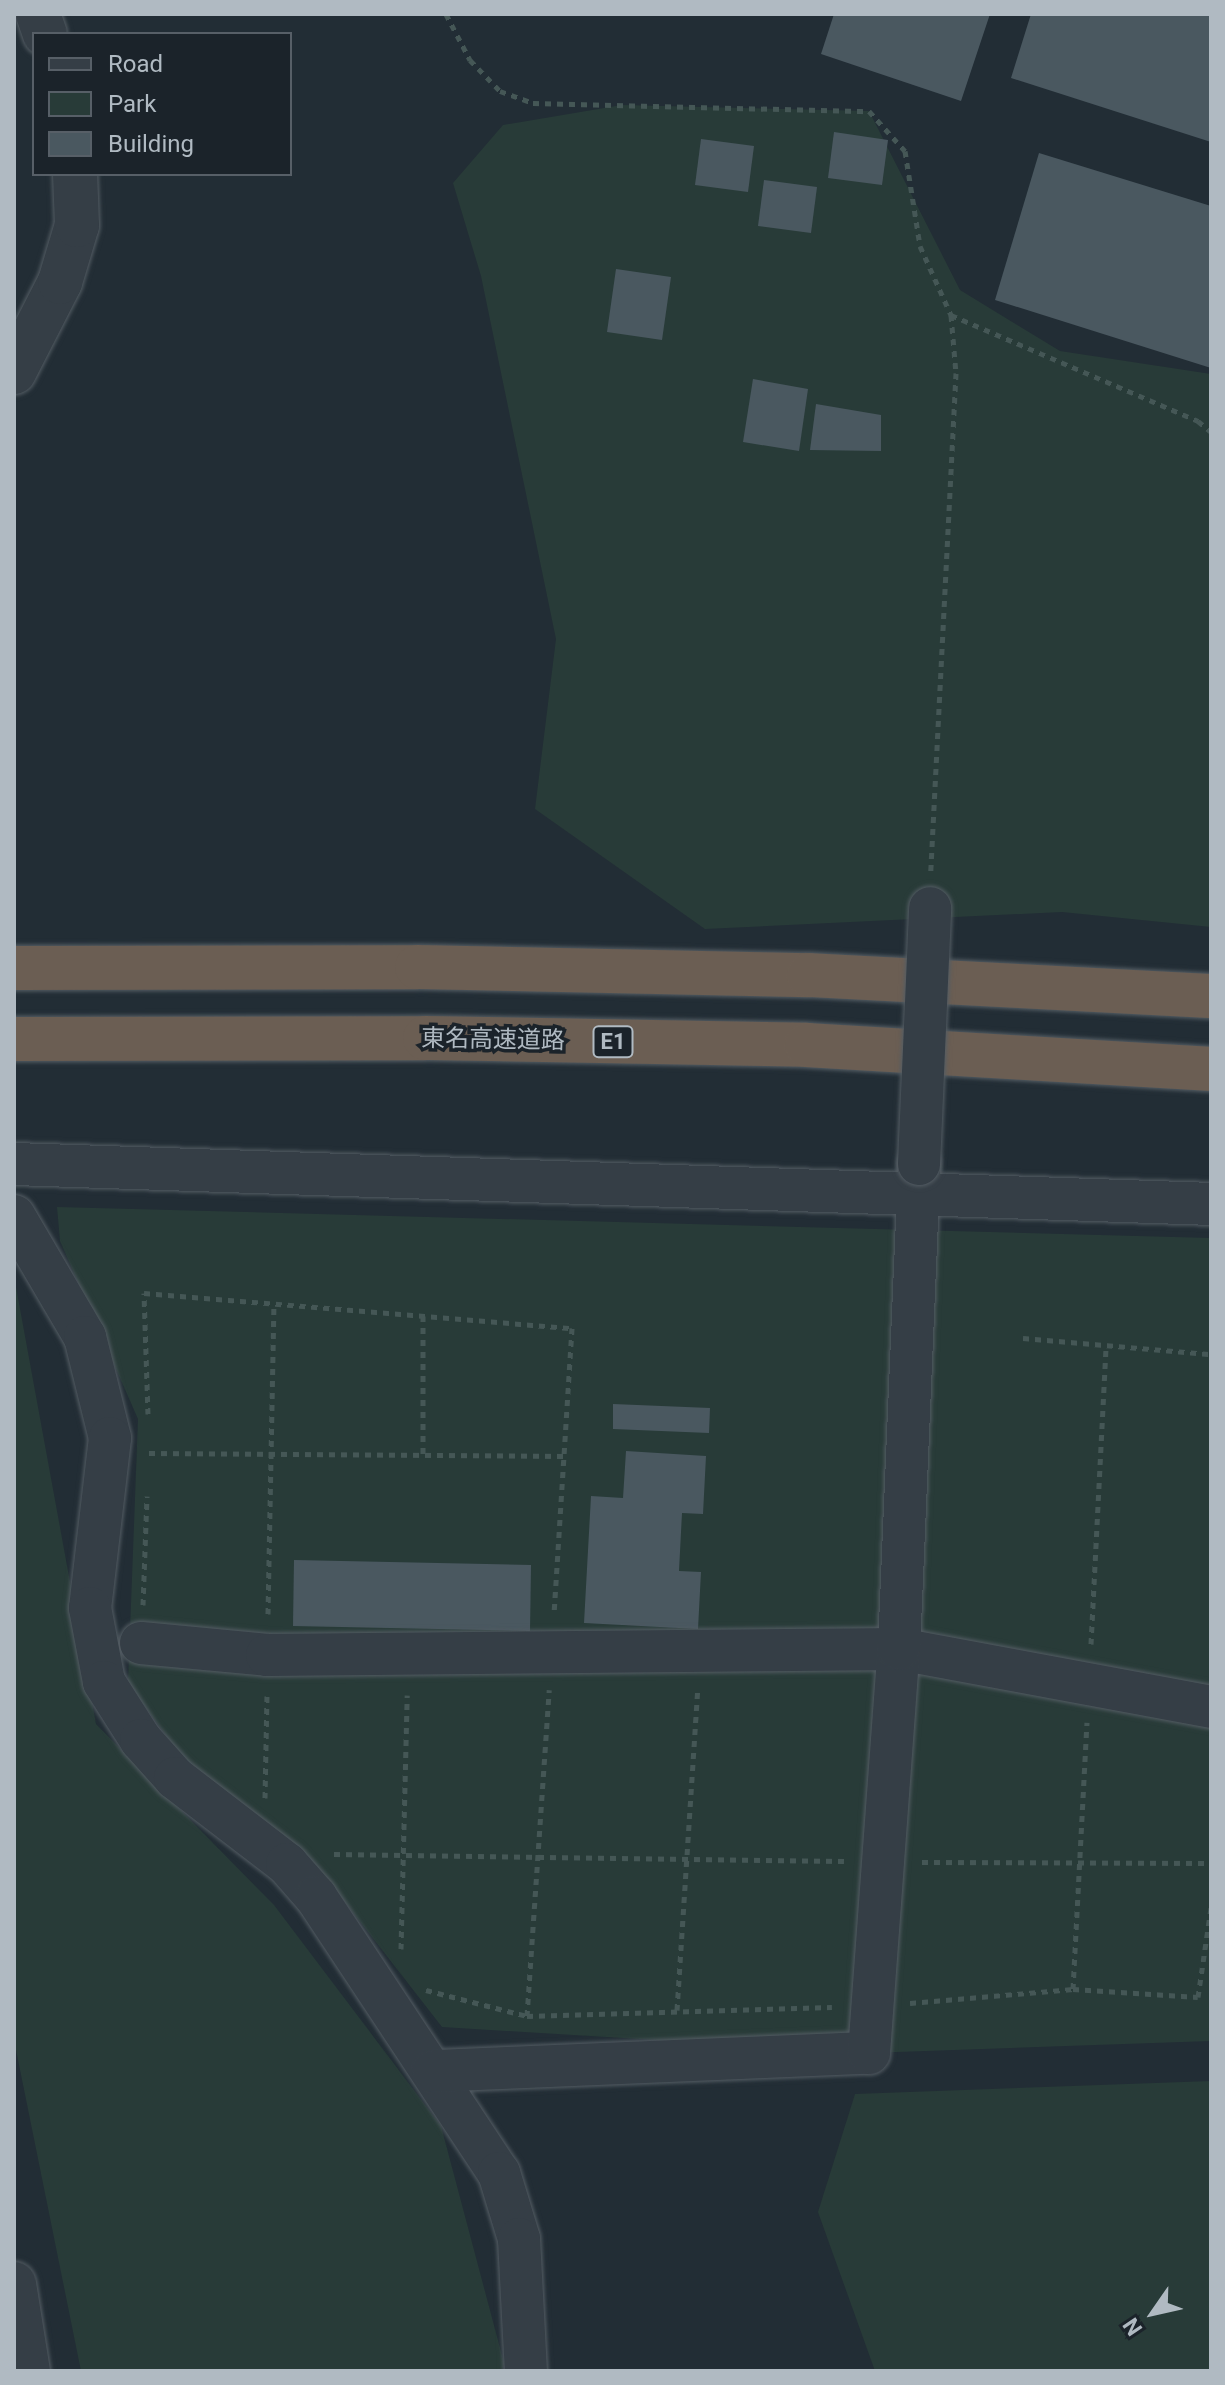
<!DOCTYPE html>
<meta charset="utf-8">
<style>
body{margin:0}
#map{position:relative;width:1225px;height:2385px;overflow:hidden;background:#222d35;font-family:Roboto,"Noto Sans JP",sans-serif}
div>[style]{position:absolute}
.green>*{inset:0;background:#283b38}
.building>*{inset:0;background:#4a5860}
.path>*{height:5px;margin-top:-2.5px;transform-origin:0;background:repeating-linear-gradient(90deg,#455756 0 6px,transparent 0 12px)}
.roads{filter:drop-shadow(0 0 2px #535c63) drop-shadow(0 0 2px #535c63)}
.minor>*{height:42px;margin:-21px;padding:0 21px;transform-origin:21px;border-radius:21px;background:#353e46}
.tertiary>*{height:44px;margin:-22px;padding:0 22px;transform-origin:22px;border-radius:22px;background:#353e46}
.motorway>*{height:44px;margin:-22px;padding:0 22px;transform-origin:22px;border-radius:22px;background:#6b5e53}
.bridges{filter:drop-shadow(0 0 2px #535c63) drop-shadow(0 0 2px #535c63)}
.minor-bridge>*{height:42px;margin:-21px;padding:0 21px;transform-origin:21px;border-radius:21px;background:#353e46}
span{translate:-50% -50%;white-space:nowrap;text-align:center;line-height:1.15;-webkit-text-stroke:7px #1b232a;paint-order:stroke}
.shield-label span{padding:2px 6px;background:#1b232a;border:2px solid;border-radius:6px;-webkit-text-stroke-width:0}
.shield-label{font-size:22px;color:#b0bac2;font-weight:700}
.street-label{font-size:24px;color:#b0bac2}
.frame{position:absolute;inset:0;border:16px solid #b0bac2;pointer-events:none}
.legend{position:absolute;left:32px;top:32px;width:260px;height:144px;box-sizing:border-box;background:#1b232a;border:2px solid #575f67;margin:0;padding:10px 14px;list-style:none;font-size:24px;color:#b0bac2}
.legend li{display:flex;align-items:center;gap:16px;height:40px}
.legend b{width:40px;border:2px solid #575f67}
.north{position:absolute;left:1113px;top:2273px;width:80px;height:80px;-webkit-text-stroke:6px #1b232a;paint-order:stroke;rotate:236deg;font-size:22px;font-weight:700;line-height:32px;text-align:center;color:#b0bac2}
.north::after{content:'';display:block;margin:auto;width:28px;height:36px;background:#b0bac2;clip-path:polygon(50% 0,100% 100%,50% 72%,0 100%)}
</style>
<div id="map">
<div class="green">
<i style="clip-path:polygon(622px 105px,869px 111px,960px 290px,1060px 351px,1211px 374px,1211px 927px,1062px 912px,705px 929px,535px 809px,556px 639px,481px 276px,453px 183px,503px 125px)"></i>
<i style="clip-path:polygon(57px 1207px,1211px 1238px,1211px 2041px,869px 2053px,442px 2027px,330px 1883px,194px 1774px,128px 1683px,138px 1419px,60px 1241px)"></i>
<i style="clip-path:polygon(14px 1276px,96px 1724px,274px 1905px,441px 2126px,504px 2363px,502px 2371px,81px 2371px,14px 2040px)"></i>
<i style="clip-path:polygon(1211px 2081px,1211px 2371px,875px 2371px,818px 2212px,855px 2094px)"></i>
</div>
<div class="building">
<i style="clip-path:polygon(834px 14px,990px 14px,961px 101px,821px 54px)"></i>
<i style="clip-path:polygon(1031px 14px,1211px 15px,1211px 142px,1011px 78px)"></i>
<i style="clip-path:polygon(834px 132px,888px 140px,882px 185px,828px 178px)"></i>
<i style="clip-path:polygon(701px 139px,754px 146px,748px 192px,695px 185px)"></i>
<i style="clip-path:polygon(1039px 153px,1211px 206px,1211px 368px,995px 300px)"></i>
<i style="clip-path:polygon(764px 180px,817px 187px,811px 233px,758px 226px)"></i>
<i style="clip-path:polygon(616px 269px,671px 277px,662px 340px,607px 332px)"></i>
<i style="clip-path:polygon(753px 379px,808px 389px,799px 451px,743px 442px)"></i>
<i style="clip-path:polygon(816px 404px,881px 415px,881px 451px,810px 450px)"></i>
<i style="clip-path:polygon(613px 1404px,710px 1408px,709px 1433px,613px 1429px)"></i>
<i style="clip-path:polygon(626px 1451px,706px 1456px,703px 1514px,682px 1513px,679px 1571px,701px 1572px,698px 1629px,584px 1623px,591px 1496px,623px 1498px)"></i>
<i style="clip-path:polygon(294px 1560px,531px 1565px,530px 1631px,293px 1626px)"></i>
</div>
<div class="path">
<i style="left:446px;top:14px;width:52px;rotate:62.4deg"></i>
<i style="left:470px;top:60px;width:43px;rotate:45.9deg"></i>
<i style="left:500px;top:91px;width:35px;rotate:20deg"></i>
<i style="left:533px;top:103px;width:336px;rotate:1.4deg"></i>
<i style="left:869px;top:111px;width:54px;rotate:48deg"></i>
<i style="left:905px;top:151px;width:96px;rotate:81deg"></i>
<i style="left:920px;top:246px;width:76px;rotate:65.8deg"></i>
<i style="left:951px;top:315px;width:58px;rotate:85.1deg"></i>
<i style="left:956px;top:373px;width:499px;rotate:92.9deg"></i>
<i style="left:951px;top:315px;width:269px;rotate:23.2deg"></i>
<i style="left:1198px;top:421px;width:17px;rotate:40deg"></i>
<i style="left:423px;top:1316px;width:141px;rotate:90deg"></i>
<i style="left:1023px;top:1338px;width:189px;rotate:4.9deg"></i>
<i style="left:148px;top:1414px;width:121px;rotate:-91.9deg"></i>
<i style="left:144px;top:1293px;width:429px;rotate:4.7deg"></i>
<i style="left:572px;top:1328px;width:285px;rotate:93.6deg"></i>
<i style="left:149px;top:1453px;width:415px;rotate:0.4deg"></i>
<i style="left:143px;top:1605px;width:109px;rotate:-87.9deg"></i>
<i style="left:268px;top:1614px;width:311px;rotate:-88.9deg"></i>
<i style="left:1091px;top:1644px;width:299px;rotate:-87.1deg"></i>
<i style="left:265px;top:1798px;width:102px;rotate:-88.9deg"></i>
<i style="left:334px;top:1854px;width:510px;rotate:0.79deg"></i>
<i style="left:922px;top:1862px;width:282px;rotate:0.2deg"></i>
<i style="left:401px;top:1949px;width:254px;rotate:-88.6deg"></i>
<i style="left:1073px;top:1989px;width:267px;rotate:-87deg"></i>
<i style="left:426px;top:1990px;width:104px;rotate:14.4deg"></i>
<i style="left:527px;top:2016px;width:305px;rotate:-1.7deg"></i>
<i style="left:910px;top:2003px;width:164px;rotate:-4.9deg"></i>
<i style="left:1073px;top:1989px;width:125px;rotate:3.7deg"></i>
<i style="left:1198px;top:1997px;width:90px;rotate:-81.7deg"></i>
<i style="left:677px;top:2010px;width:323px;rotate:-86.3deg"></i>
<i style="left:527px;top:2016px;width:327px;rotate:-86.1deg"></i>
</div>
<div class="roads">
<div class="minor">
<i style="left:14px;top:1164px;width:1198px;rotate:1.91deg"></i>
<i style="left:14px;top:1216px;width:140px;rotate:59.6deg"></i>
<i style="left:85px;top:1337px;width:104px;rotate:76.1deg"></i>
<i style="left:110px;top:1438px;width:171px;rotate:96.7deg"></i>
<i style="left:90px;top:1608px;width:75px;rotate:79.3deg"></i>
<i style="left:104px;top:1682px;width:69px;rotate:57.5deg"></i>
<i style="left:141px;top:1740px;width:51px;rotate:48.2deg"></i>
<i style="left:175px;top:1778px;width:141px;rotate:37.5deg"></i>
<i style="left:287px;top:1864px;width:44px;rotate:48.7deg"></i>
<i style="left:316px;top:1897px;width:331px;rotate:56.5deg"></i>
<i style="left:499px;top:2173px;width:69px;rotate:73.1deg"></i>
<i style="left:519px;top:2239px;width:132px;rotate:87deg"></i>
<i style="left:141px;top:1643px;width:127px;rotate:5.4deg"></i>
<i style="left:267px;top:1655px;width:632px;rotate:-0.54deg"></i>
<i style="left:899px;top:1649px;width:317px;rotate:10.5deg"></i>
<i style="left:433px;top:2071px;width:436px;rotate:-2.4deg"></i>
<i style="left:869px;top:2053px;width:405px;rotate:-85.8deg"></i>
<i style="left:899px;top:1649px;width:485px;rotate:-87.6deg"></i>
</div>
<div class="tertiary">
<i style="left:38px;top:14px;width:21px;rotate:71deg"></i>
<i style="left:14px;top:372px;width:101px;rotate:-62.9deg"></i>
<i style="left:60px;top:282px;width:59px;rotate:-73.4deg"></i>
<i style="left:77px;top:225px;width:51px;rotate:-92.2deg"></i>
<i style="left:14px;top:2284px;width:88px;rotate:80.9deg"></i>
</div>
<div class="motorway">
<i style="left:14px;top:968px;width:403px;rotate:-0.1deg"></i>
<i style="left:417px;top:967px;width:392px;rotate:1.2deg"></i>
<i style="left:809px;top:975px;width:403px;rotate:3deg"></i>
<i style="left:14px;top:1039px;width:411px;rotate:-0.1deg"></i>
<i style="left:425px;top:1038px;width:382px;rotate:1deg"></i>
<i style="left:807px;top:1045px;width:405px;rotate:3.4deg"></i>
</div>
</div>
<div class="bridges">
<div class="minor-bridge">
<i style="left:919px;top:1164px;width:256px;rotate:-87.5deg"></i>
</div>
</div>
<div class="shield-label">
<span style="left:613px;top:1042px">E1</span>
</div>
<div class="street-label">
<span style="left:493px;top:1040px;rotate:1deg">東名高速道路</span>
</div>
<div class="frame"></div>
<ul class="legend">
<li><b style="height:10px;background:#353e46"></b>Road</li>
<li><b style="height:22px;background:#283b38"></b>Park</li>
<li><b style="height:22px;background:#4a5860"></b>Building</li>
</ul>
<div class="north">N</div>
</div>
